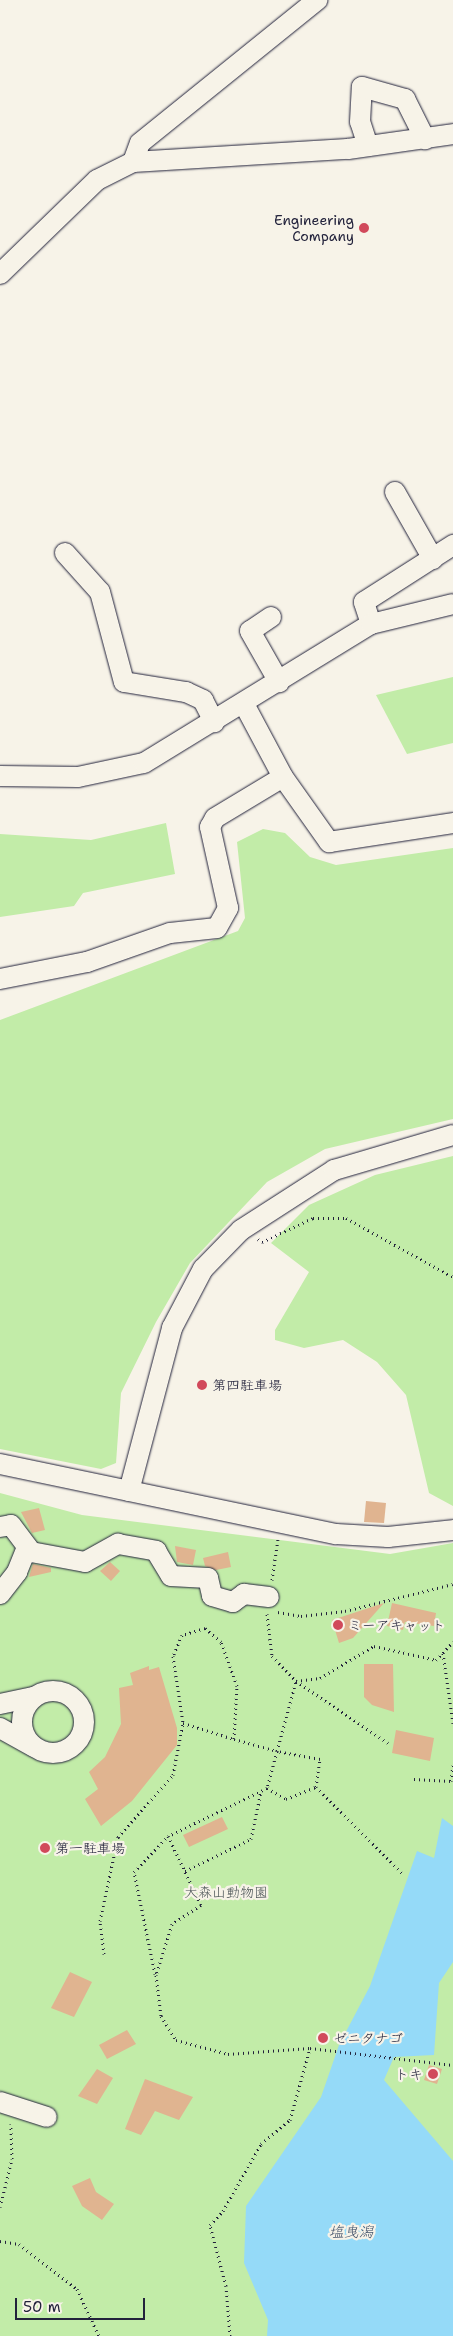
<!DOCTYPE html>
<meta charset="utf-8">
<style>
body{margin:0}
#map{position:relative;width:453px;height:2336px;overflow:hidden;background:#f7f3e8;font-family:"Shantell Sans","Klee One",sans-serif}
div>[style]{position:absolute}
.green>*{inset:0;background:#c2eca8}
.water>*{inset:0;background:#95daf8}
.building>*{inset:0;background:#e0b490}
.path>*{height:3px;margin-top:-1.5px;transform-origin:0;background:repeating-linear-gradient(90deg,#22223b 0 1px,transparent 0 5px)}
.roads{filter:drop-shadow(0 0 1px #22223b) drop-shadow(0 0 1px #22223b)}
.minor>*{height:20px;margin:-10px;padding:0 10px;transform-origin:10px;border-radius:10px;background:#f7f3e8}
.minor>.ring{margin:-10px;padding:0;box-sizing:content-box;background:none;border:20px solid #f7f3e8;border-radius:50%}
.dots>*{width:14px;height:14px;translate:-50% -50%;box-sizing:border-box;border:2px solid #f7f3e8;border-radius:50%}
span{translate:-50% -50%;white-space:nowrap;text-align:center;line-height:1.15;-webkit-text-stroke:4.5px #f7f3e8;paint-order:stroke}
.poi-label{font-size:14px;color:#22223b}
.right{translate:-100% -50%;text-align:right}
.left{translate:0 -50%;text-align:left}
.park-label{font-size:14px;color:#4a5456}
.water-label{font-size:15px;color:#3f506a;font-style:italic}
.scale{position:absolute;left:15px;top:2298px;width:130px;height:22px;box-sizing:border-box;border:2px solid #22223b;border-top:0;padding-left:6px;font-size:15px;line-height:18px;white-space:nowrap;color:#22223b;-webkit-text-stroke:4px #f7f3e8;paint-order:stroke}
</style>
<div id="map">
<div class="green">
<i style="clip-path:polygon(453px 677px,453px 743px,407px 754px,376px 695px)"></i>
<i style="clip-path:polygon(166px 823px,175px 874px,83px 893px,74px 906px,0 917px,0 834px,91px 840px)"></i>
<i style="clip-path:polygon(263px 829px,285px 833px,310px 857px,336px 865px,453px 848px,453px 1119px,325px 1149px,267px 1182px,190px 1263px,156px 1322px,121px 1393px,116px 1463px,101px 1469px,0 1449px,0 1020px,238px 931px,245px 918px,237px 842px)"></i>
<i style="clip-path:polygon(453px 1156px,453px 1506px,429px 1493px,406px 1395px,377px 1362px,343px 1340px,304px 1348px,275px 1340px,275px 1330px,309px 1272px,271px 1243px,309px 1205px,375px 1175px)"></i>
<i style="clip-path:polygon(0 1493px,82px 1515px,390px 1554px,453px 1543px,453px 2336px,0 2336px)"></i>
</div>
<div class="water">
<i style="clip-path:polygon(442px 1818px,453px 1826px,453px 1962px,439px 1983px,434px 2055px,394px 2057px,384px 2080px,453px 2161px,453px 2336px,267px 2336px,268px 2320px,244px 2263px,246px 2206px,321px 2097px,339px 2045px,370px 1986px,417px 1851px,434px 1858px)"></i>
</div>
<div class="building">
<i style="clip-path:polygon(366px 1501px,386px 1503px,384px 1523px,364px 1522px)"></i>
<i style="clip-path:polygon(39px 1508px,45px 1530px,32px 1533px,21px 1512px)"></i>
<i style="clip-path:polygon(175px 1546px,196px 1550px,193px 1565px,177px 1562px)"></i>
<i style="clip-path:polygon(228px 1552px,231px 1567px,216px 1570px,205px 1566px,203px 1558px)"></i>
<i style="clip-path:polygon(110px 1562px,120px 1571px,111px 1581px,100px 1571px)"></i>
<i style="clip-path:polygon(33px 1564px,51px 1568px,51px 1572px,29px 1577px)"></i>
<i style="clip-path:polygon(384px 1603px,353px 1638px,339px 1643px,332px 1620px)"></i>
<i style="clip-path:polygon(392px 1603px,436px 1613px,434px 1626px,405px 1622px,403px 1630px,387px 1626px)"></i>
<i style="clip-path:polygon(364px 1664px,393px 1664px,394px 1712px,372px 1705px,364px 1697px)"></i>
<i style="clip-path:polygon(149px 1666px,149px 1670px,159px 1667px,177px 1728px,177px 1745px,132px 1801px,101px 1826px,85px 1799px,98px 1789px,89px 1772px,105px 1757px,121px 1724px,119px 1688px,133px 1685px,130px 1673px)"></i>
<i style="clip-path:polygon(396px 1730px,434px 1738px,430px 1761px,392px 1753px)"></i>
<i style="clip-path:polygon(222px 1817px,228px 1829px,189px 1847px,183px 1835px)"></i>
<i style="clip-path:polygon(70px 1972px,92px 1982px,74px 2017px,51px 2008px)"></i>
<i style="clip-path:polygon(127px 2030px,136px 2044px,107px 2059px,99px 2045px)"></i>
<i style="clip-path:polygon(429px 2065px,442px 2069px,437px 2084px,424px 2080px)"></i>
<i style="clip-path:polygon(97px 2069px,113px 2078px,97px 2104px,78px 2096px)"></i>
<i style="clip-path:polygon(145px 2079px,193px 2097px,179px 2120px,155px 2111px,141px 2135px,125px 2129px)"></i>
<i style="clip-path:polygon(90px 2178px,96px 2192px,114px 2204px,102px 2220px,82px 2206px,72px 2186px)"></i>
</div>
<div class="path">
<i style="left:258px;top:1239px;width:5px;rotate:37deg"></i>
<i style="left:262px;top:1242px;width:56px;rotate:-25.2deg"></i>
<i style="left:313px;top:1218px;width:33px"></i>
<i style="left:346px;top:1218px;width:122px;rotate:28.9deg"></i>
<i style="left:272px;top:1580px;width:41px;rotate:-81.7deg"></i>
<i style="left:278px;top:1612px;width:23px;rotate:10deg"></i>
<i style="left:301px;top:1616px;width:44px;rotate:-6.5deg"></i>
<i style="left:345px;top:1611px;width:111px;rotate:-14deg"></i>
<i style="left:267px;top:1614px;width:42px;rotate:83.2deg"></i>
<i style="left:272px;top:1656px;width:35px;rotate:46deg"></i>
<i style="left:296px;top:1681px;width:24px;rotate:-7deg"></i>
<i style="left:320px;top:1678px;width:63px;rotate:-30.7deg"></i>
<i style="left:374px;top:1646px;width:64px;rotate:12.7deg"></i>
<i style="left:436px;top:1660px;width:25px;rotate:-47deg"></i>
<i style="left:443px;top:1653px;width:71px;rotate:81.9deg"></i>
<i style="left:234px;top:1739px;width:53px;rotate:-86.8deg"></i>
<i style="left:237px;top:1686px;width:47px;rotate:-110deg"></i>
<i style="left:221px;top:1642px;width:21px;rotate:-139deg"></i>
<i style="left:205px;top:1628px;width:24px;rotate:163deg"></i>
<i style="left:182px;top:1635px;width:23px;rotate:113deg"></i>
<i style="left:173px;top:1656px;width:68px;rotate:81.5deg"></i>
<i style="left:183px;top:1723px;width:53px;rotate:17.4deg"></i>
<i style="left:234px;top:1739px;width:45px;rotate:15.6deg"></i>
<i style="left:277px;top:1751px;width:38px;rotate:105deg"></i>
<i style="left:267px;top:1788px;width:110px;rotate:154.1deg"></i>
<i style="left:168px;top:1836px;width:76px;rotate:64.4deg"></i>
<i style="left:201px;top:1905px;width:35px;rotate:147deg"></i>
<i style="left:172px;top:1924px;width:53px;rotate:107.4deg"></i>
<i style="left:156px;top:1975px;width:41px;rotate:83deg"></i>
<i style="left:161px;top:2016px;width:28px;rotate:58deg"></i>
<i style="left:176px;top:2040px;width:54px;rotate:15.1deg"></i>
<i style="left:228px;top:2054px;width:82px;rotate:-4.2deg"></i>
<i style="left:310px;top:2048px;width:144px;rotate:6.8deg"></i>
<i style="left:414px;top:1779px;width:37px;rotate:3deg"></i>
<i style="left:451px;top:1781px;width:16px;rotate:-83deg"></i>
<i style="left:316px;top:1787px;width:122px;rotate:45deg"></i>
<i style="left:267px;top:1788px;width:22px;rotate:30deg"></i>
<i style="left:286px;top:1799px;width:32px;rotate:-22deg"></i>
<i style="left:316px;top:1787px;width:28px;rotate:-82deg"></i>
<i style="left:320px;top:1759px;width:44px;rotate:-169.5deg"></i>
<i style="left:277px;top:1751px;width:73px;rotate:-74.8deg"></i>
<i style="left:296px;top:1681px;width:111px;rotate:34deg"></i>
<i style="left:185px;top:1871px;width:73px;rotate:-25.9deg"></i>
<i style="left:251px;top:1839px;width:49px;rotate:-78.2deg"></i>
<i style="left:104px;top:1954px;width:33px;rotate:-97deg"></i>
<i style="left:100px;top:1921px;width:86px;rotate:-77.9deg"></i>
<i style="left:118px;top:1837px;width:83px;rotate:-48.4deg"></i>
<i style="left:173px;top:1775px;width:53px;rotate:-79.1deg"></i>
<i style="left:155px;top:1974px;width:104px;rotate:-101.6deg"></i>
<i style="left:134px;top:1872px;width:50px;rotate:-46.6deg"></i>
<i style="left:0;top:2207px;width:49px;rotate:-76deg"></i>
<i style="left:12px;top:2159px;width:35px;rotate:-92deg"></i>
<i style="left:0;top:2241px;width:19px;rotate:9deg"></i>
<i style="left:19px;top:2244px;width:73px;rotate:37.8deg"></i>
<i style="left:77px;top:2289px;width:52px;rotate:64.9deg"></i>
<i style="left:230px;top:2336px;width:50px;rotate:-94.6deg"></i>
<i style="left:226px;top:2286px;width:63px;rotate:-104.7deg"></i>
<i style="left:210px;top:2225px;width:19px;rotate:-47deg"></i>
<i style="left:223px;top:2211px;width:77px;rotate:-60.4deg"></i>
<i style="left:261px;top:2144px;width:38px;rotate:-40deg"></i>
<i style="left:290px;top:2120px;width:75px;rotate:-74.5deg"></i>
</div>
<div class="roads">
<div class="minor">
<i style="left:368px;top:146px;width:25px;rotate:-108deg"></i>
<i style="left:360px;top:122px;width:35px;rotate:-87deg"></i>
<i style="left:362px;top:87px;width:45px;rotate:15.6deg"></i>
<i style="left:405px;top:99px;width:45px;rotate:63.4deg"></i>
<i style="left:133px;top:162px;width:20px;rotate:-70deg"></i>
<i style="left:140px;top:143px;width:228px;rotate:-38.9deg"></i>
<i style="left:0;top:274px;width:135px;rotate:-44.1deg"></i>
<i style="left:97px;top:180px;width:40px;rotate:-26.6deg"></i>
<i style="left:133px;top:162px;width:215px;rotate:-3.5deg"></i>
<i style="left:348px;top:149px;width:106px;rotate:-8.1deg"></i>
<i style="left:395px;top:492px;width:77px;rotate:60.4deg"></i>
<i style="left:65px;top:553px;width:52px;rotate:48.1deg"></i>
<i style="left:100px;top:592px;width:93px;rotate:75.1deg"></i>
<i style="left:124px;top:682px;width:63px;rotate:9.2deg"></i>
<i style="left:186px;top:692px;width:19px;rotate:25deg"></i>
<i style="left:203px;top:700px;width:25px;rotate:63deg"></i>
<i style="left:271px;top:617px;width:25px;rotate:146deg"></i>
<i style="left:250px;top:631px;width:59px;rotate:60.4deg"></i>
<i style="left:371px;top:624px;width:23px;rotate:-108deg"></i>
<i style="left:364px;top:602px;width:106px;rotate:-32.6deg"></i>
<i style="left:244px;top:704px;width:83px;rotate:61.9deg"></i>
<i style="left:283px;top:777px;width:80px;rotate:54.7deg"></i>
<i style="left:329px;top:842px;width:125px;rotate:-8.7deg"></i>
<i style="left:0;top:776px;width:78px;rotate:0.7deg"></i>
<i style="left:78px;top:777px;width:67px;rotate:-12deg"></i>
<i style="left:144px;top:763px;width:266px;rotate:-31.5deg"></i>
<i style="left:371px;top:624px;width:84px;rotate:-13.7deg"></i>
<i style="left:0;top:979px;width:89px;rotate:-11.1deg"></i>
<i style="left:87px;top:962px;width:88px;rotate:-19.3deg"></i>
<i style="left:170px;top:933px;width:47px;rotate:-6.1deg"></i>
<i style="left:217px;top:928px;width:23px;rotate:-61deg"></i>
<i style="left:228px;top:908px;width:83px;rotate:-102.5deg"></i>
<i style="left:210px;top:827px;width:10px;rotate:-61deg"></i>
<i style="left:215px;top:818px;width:79px;rotate:-31.1deg"></i>
<i style="left:0;top:1464px;width:343px;rotate:11.8deg"></i>
<i style="left:336px;top:1534px;width:52px;rotate:3.3deg"></i>
<i style="left:388px;top:1537px;width:65px;rotate:-6.1deg"></i>
<i style="left:129px;top:1491px;width:169px;rotate:-75.2deg"></i>
<i style="left:172px;top:1328px;width:67px;rotate:-62.3deg"></i>
<i style="left:203px;top:1269px;width:54px;rotate:-45.7deg"></i>
<i style="left:241px;top:1230px;width:111px;rotate:-32.8deg"></i>
<i style="left:334px;top:1170px;width:124px;rotate:-16.4deg"></i>
<i style="left:0;top:1527px;width:11px;rotate:-10deg"></i>
<i style="left:11px;top:1525px;width:34px;rotate:53deg"></i>
<i style="left:31px;top:1552px;width:55px;rotate:10.5deg"></i>
<i style="left:85px;top:1562px;width:38px;rotate:-29deg"></i>
<i style="left:118px;top:1544px;width:39px;rotate:10deg"></i>
<i style="left:156px;top:1551px;width:29px;rotate:59deg"></i>
<i style="left:171px;top:1576px;width:37px;rotate:3deg"></i>
<i style="left:208px;top:1578px;width:18px;rotate:77deg"></i>
<i style="left:212px;top:1596px;width:22px;rotate:16deg"></i>
<i style="left:233px;top:1602px;width:14px;rotate:-36deg"></i>
<i style="left:244px;top:1594px;width:25px;rotate:7deg"></i>
<i style="left:0;top:1594px;width:28px;rotate:-52deg"></i>
<i style="left:17px;top:1572px;width:27px;rotate:-68deg"></i>
<i class="ring" style="left:22px;top:1691px;width:42px;height:42px"></i>
<i style="left:0;top:1704px;width:35px;rotate:-12deg"></i>
<i style="left:0;top:1728px;width:38px;rotate:29deg"></i>
<i style="left:0;top:2102px;width:49px;rotate:17.7deg"></i>
</div>
</div>
<div class="dots">
<i style="left:364px;top:228px;background:#d1495b"></i>
<i style="left:202px;top:1385px;background:#d1495b"></i>
<i style="left:338px;top:1625px;background:#d1495b"></i>
<i style="left:45px;top:1848px;background:#d1495b"></i>
<i style="left:323px;top:2038px;background:#d1495b"></i>
<i style="left:433px;top:2074px;background:#d1495b"></i>
</div>
<div class="poi-label">
<span class="right" style="left:354px;top:228px">Engineering<br>Company</span>
<span class="left" style="left:212px;top:1385px">第四駐車場</span>
<span class="left" style="left:348px;top:1625px">ミーアキャット</span>
<span class="left" style="left:55px;top:1848px">第一駐車場</span>
<span class="left" style="left:333px;top:2038px">ゼニタナゴ</span>
<span class="right" style="left:423px;top:2074px">トキ</span>
</div>
<div class="park-label">
<span style="left:226px;top:1892px">大森山動物園</span>
</div>
<div class="water-label">
<span style="left:351px;top:2233px">塩曳潟</span>
</div>
<div class="scale">50 m</div>
</div>
